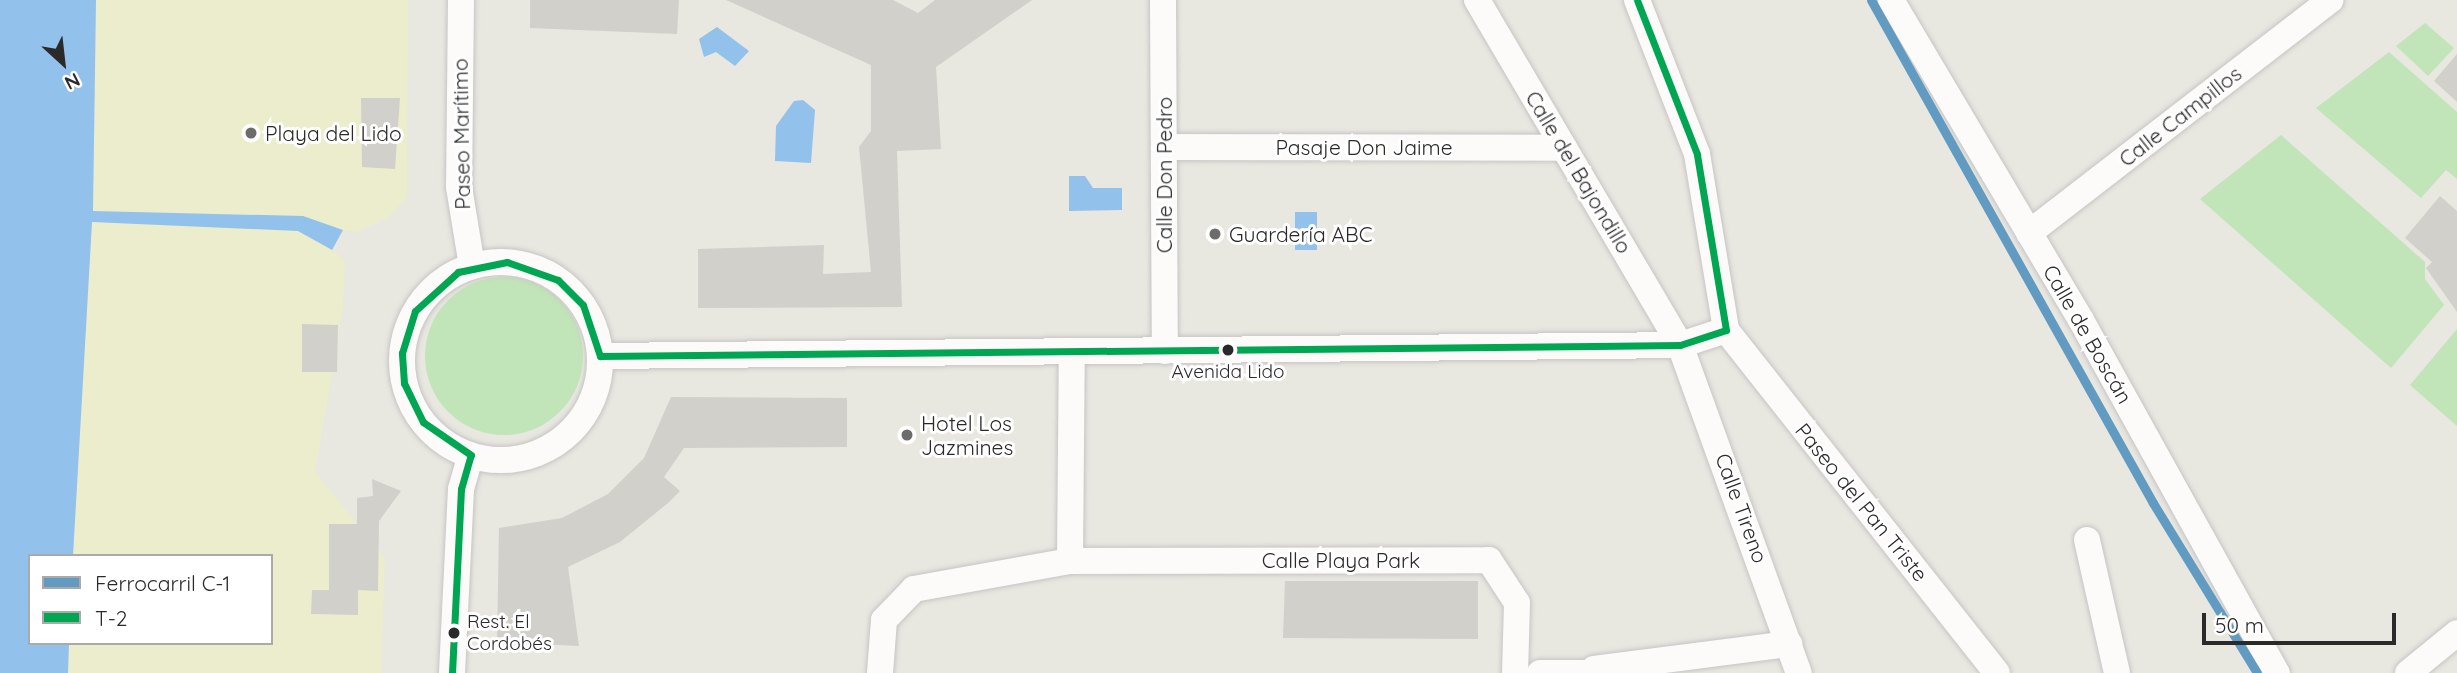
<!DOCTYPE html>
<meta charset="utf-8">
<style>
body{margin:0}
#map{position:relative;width:2457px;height:673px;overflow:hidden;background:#e8e7e0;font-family:Quicksand,sans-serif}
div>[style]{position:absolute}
.green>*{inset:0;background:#c1e5b8}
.round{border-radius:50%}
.sand>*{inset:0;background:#ecedcd}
.water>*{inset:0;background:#92c1eb}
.building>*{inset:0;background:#d1d0cb}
.roads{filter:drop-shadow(0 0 2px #c6c5c5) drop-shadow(0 0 2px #c6c5c5)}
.street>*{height:26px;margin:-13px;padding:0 13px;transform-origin:13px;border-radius:13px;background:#fcfbfa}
.street>.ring{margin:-13px;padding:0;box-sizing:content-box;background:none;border:26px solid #fcfbfa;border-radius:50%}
.bus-1>*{height:7px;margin:-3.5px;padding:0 3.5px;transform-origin:3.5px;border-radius:3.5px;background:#00a651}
.rail-1>*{height:9px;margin:-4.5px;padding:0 4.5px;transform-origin:4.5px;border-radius:4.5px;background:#619bc1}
.dots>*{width:19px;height:19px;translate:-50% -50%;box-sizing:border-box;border:4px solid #fff;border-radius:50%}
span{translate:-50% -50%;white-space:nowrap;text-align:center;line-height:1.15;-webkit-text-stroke:6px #fff;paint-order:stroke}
.bus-label{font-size:19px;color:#2a2a2a}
.left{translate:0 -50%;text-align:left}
.street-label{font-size:21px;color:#2a2a2a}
.poi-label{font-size:21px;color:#2a2a2a}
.legend{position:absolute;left:28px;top:554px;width:245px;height:91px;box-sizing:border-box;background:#fff;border:2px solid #aaa;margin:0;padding:9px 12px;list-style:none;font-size:21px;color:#2a2a2a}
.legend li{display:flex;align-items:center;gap:14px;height:35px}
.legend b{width:35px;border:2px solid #aaa}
.north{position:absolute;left:28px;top:28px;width:70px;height:70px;-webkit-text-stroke:5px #fff;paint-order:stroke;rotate:153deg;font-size:19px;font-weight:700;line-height:28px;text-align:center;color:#2a2a2a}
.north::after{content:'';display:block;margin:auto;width:24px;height:32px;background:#2a2a2a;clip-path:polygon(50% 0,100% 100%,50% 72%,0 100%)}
.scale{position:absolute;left:2202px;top:613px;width:194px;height:32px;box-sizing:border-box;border:4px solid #2a2a2a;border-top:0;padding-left:9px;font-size:21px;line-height:24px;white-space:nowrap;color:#2a2a2a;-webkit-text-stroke:5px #fff;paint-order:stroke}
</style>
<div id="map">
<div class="green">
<i style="clip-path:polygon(2425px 23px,2454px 48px,2428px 76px,2396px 46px)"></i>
<i style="clip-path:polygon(2389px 52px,2457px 112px,2457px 179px,2446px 170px,2421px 198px,2316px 108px)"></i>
<i style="clip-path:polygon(2281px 135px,2425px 262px,2425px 279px,2444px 305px,2391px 368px,2200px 199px)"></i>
<i class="round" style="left:425px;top:277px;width:158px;height:158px"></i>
<i style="clip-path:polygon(2457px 329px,2457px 426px,2410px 385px)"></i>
</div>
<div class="sand">
<i style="clip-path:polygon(96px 0,408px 0,407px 197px,388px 218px,358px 232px,343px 230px,332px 250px,345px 261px,343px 308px,315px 472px,385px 557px,381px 673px,68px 673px,69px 643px,271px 643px,271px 556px,73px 556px,93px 211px)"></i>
</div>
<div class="water">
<i style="clip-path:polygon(0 0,96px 0,93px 211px,303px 216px,343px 230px,332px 250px,298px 231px,92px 222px,73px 556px,30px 556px,30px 643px,69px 643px,68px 673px,0 673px)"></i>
<i style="clip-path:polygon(717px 27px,749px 51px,735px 66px,716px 52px,704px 57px,699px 39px)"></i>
<i style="clip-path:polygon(803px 100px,815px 110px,811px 163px,775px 161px,776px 126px,794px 101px)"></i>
<i style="clip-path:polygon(1069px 176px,1085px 176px,1093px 188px,1122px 188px,1122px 210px,1069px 211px)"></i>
<i style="clip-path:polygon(1295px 212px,1317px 212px,1317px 250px,1295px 250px)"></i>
</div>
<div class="building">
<i style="clip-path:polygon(530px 0,679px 0,677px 34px,530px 28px)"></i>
<i style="clip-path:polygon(726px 0,893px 0,918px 13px,935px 0,1032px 0,936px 67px,941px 149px,897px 151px,902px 307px,698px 308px,698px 249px,824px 245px,823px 274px,871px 272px,859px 147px,871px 131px,871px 65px)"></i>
<i style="clip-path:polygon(2457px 54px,2457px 102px,2434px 81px)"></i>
<i style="clip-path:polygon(361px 98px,400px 98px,395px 169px,362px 167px)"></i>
<i style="clip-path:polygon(2440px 196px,2457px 211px,2457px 312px,2426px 268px,2432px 262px,2405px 238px)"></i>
<i style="clip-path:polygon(302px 324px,338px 325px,337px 372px,302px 372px)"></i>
<i style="clip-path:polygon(671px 397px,847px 398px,847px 447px,684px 448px,664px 477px,680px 491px,668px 503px,620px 542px,568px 567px,579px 646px,497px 642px,499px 528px,562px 518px,608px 494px,644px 458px)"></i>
<i style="clip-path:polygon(372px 479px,401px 491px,379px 521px,378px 591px,358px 590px,358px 615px,311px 614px,312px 590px,329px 590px,329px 524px,357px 524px,357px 498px,373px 496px)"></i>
<i style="clip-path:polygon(1285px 581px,1478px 581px,1478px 639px,1283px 638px)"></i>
</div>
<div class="roads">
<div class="street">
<i style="left:461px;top:0;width:187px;rotate:90.6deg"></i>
<i style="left:459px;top:187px;width:80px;rotate:80.7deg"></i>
<i style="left:1163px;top:0;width:351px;rotate:89.7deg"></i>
<i style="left:1477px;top:0;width:400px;rotate:59.5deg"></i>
<i style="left:1680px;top:345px;width:349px;rotate:70.1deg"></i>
<i style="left:1637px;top:0;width:165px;rotate:68.7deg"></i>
<i style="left:1697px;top:154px;width:178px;rotate:80.6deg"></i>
<i style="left:1726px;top:330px;width:437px;rotate:51.7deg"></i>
<i style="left:1891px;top:0;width:372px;rotate:59.3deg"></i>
<i style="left:2081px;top:320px;width:404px;rotate:61deg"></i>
<i style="left:1164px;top:147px;width:400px;rotate:0.1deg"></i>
<i style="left:2029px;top:233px;width:381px;rotate:-37.7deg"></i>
<i class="ring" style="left:402px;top:262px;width:172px;height:172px"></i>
<i style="left:600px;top:356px;width:1080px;rotate:-0.58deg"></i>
<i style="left:1680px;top:345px;width:48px;rotate:-18.1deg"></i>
<i style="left:2087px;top:540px;width:136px;rotate:77.3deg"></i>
<i style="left:1070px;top:561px;width:419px;rotate:-0.1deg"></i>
<i style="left:1489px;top:560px;width:51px;rotate:56.9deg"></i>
<i style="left:1517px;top:603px;width:70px;rotate:91.6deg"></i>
<i style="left:1594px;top:669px;width:197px;rotate:-7.3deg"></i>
<i style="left:452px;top:673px;width:184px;rotate:-87.2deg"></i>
<i style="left:461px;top:489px;width:35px;rotate:-74deg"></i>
<i style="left:880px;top:673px;width:53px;rotate:-85.7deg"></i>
<i style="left:884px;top:620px;width:43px;rotate:-45.9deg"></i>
<i style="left:914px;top:589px;width:158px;rotate:-10.2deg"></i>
<i style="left:1070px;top:561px;width:209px;rotate:-89.5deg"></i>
<i style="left:1540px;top:673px;width:54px"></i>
<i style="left:2408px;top:673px;width:63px;rotate:-39.2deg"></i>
</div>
</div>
<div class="bus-1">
<i style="left:452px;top:673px;width:184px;rotate:-87.2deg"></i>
<i style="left:461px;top:489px;width:35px;rotate:-74deg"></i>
<i style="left:471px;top:455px;width:58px;rotate:-145.5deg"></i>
<i style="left:423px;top:422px;width:43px;rotate:-116deg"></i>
<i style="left:404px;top:383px;width:30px;rotate:-94deg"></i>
<i style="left:402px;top:353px;width:44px;rotate:-72.8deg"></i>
<i style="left:415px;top:311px;width:58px;rotate:-42.2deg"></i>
<i style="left:458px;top:272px;width:50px;rotate:-11.5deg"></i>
<i style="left:507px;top:262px;width:54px;rotate:19.4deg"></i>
<i style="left:558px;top:280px;width:35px;rotate:45deg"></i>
<i style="left:583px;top:305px;width:54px;rotate:71.6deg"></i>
<i style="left:600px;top:356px;width:1080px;rotate:-0.58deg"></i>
<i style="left:1680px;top:345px;width:48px;rotate:-18.1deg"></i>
<i style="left:1726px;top:330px;width:178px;rotate:-99.4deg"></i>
<i style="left:1697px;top:154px;width:165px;rotate:-111.3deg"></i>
</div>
<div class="rail-1">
<i style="left:1871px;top:0;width:577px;rotate:60.72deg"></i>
<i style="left:2153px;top:503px;width:199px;rotate:58.5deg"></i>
</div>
<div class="dots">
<i style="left:251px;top:133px;background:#6c6c6a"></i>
<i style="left:1215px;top:234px;background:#6c6c6a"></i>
<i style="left:1228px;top:350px;background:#2a2a2a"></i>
<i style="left:907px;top:435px;background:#6c6c6a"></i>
<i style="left:454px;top:633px;background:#2a2a2a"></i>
</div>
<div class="bus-label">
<span style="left:1228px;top:372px">Avenida Lido</span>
<span class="left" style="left:467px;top:633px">Rest. El<br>Cordobés</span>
</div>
<div class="street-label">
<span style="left:2180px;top:116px;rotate:-38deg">Calle Campillos</span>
<span style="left:461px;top:134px;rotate:-91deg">Paseo Marítimo</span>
<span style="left:1364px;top:147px">Pasaje Don Jaime</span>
<span style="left:1579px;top:172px;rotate:59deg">Calle del Bajondillo</span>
<span style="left:1164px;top:175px;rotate:-90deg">Calle Don Pedro</span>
<span style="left:2088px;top:334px;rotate:60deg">Calle de Boscán</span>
<span style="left:1862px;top:502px;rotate:51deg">Paseo del Pan Triste</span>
<span style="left:1742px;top:508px;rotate:70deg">Calle Tireno</span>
<span style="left:1341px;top:560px">Calle Playa Park</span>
</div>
<div class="poi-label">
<span class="left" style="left:265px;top:133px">Playa del Lido</span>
<span class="left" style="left:1229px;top:234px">Guardería ABC</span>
<span class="left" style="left:921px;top:435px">Hotel Los<br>Jazmines</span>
</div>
<ul class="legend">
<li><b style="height:9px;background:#619bc1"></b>Ferrocarril C-1</li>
<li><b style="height:9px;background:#00a651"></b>T-2</li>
</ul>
<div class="north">N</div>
<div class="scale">50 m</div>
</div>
